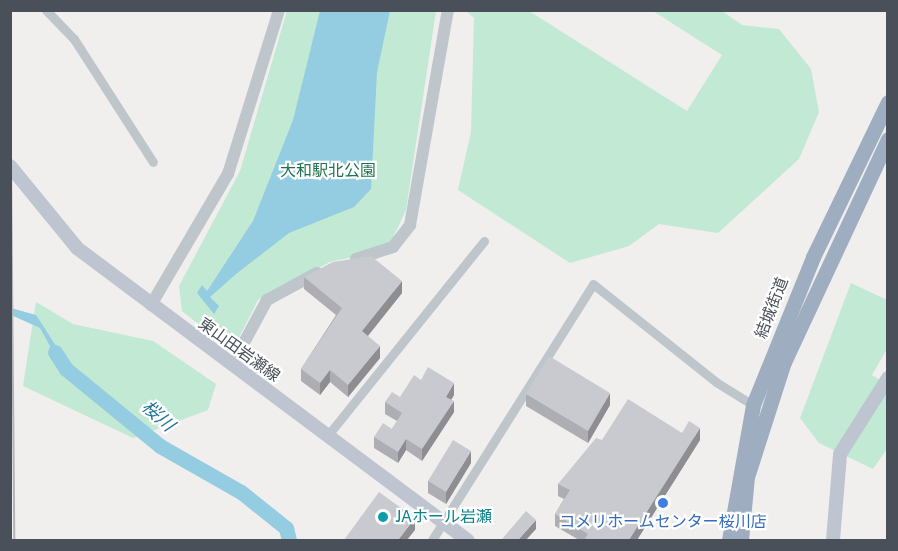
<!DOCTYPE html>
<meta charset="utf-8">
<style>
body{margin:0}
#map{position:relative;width:898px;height:551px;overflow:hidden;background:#f1eeee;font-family:"Public Sans","Noto Sans JP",sans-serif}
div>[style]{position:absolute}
.green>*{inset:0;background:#c2e9d3}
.water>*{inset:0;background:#94cce1}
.river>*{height:15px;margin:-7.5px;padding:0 7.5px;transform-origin:7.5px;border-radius:7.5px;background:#94cce1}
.minor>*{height:9px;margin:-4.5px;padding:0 4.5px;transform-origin:4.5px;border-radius:4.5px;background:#bec5cb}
.tertiary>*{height:12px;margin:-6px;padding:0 6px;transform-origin:6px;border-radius:6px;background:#bec5cb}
.secondary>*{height:14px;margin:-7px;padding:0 7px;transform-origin:7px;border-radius:7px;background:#bec5d0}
.trunk>*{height:15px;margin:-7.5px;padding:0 7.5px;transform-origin:7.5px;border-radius:7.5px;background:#9eadc0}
.rail>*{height:2px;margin:-1px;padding:0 1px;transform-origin:1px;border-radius:1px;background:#b1b3b8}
.wall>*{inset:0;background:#adaeb3}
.shaded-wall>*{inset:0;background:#8d8d92}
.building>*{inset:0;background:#c9cad0}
.dots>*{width:16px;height:16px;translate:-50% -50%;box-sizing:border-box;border:3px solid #fff;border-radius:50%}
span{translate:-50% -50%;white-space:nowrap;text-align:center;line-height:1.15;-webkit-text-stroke:4.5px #fff;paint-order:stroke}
.park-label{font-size:16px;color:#22724f}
.street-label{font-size:16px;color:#495059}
.culture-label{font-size:16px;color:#0d838f}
.left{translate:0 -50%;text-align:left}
.shop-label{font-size:16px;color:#366cbe}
.water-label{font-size:18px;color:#1d7697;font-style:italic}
.frame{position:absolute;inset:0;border:12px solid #495059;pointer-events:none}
</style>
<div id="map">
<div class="green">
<i style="clip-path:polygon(287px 11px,436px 11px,406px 210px,391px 242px,375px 252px,330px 262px,258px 300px,232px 351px,182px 311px,179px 286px,240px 171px)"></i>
<i style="clip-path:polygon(466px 11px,529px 11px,687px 111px,722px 55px,653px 11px,722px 11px,742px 25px,779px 29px,811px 69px,819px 112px,799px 159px,718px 233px,659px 224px,629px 246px,570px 263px,458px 190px,471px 132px,474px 18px)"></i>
<i style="clip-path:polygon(851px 283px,887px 300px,887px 349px,872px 375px,887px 384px,887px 449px,873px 469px,819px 443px,800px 418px)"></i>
<i style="clip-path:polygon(36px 302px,73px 324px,153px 341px,216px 384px,208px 410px,133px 438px,23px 386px)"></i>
</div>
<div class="water">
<i style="clip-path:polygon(320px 11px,390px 11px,377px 72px,371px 189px,354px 207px,289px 233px,236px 274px,210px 297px,219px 306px,214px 314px,197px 293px,202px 285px,207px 291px,253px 221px,293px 120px)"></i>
<i style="clip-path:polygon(11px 308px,36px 315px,69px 366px,64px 371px,40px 328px,11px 315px)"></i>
</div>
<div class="river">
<i style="left:55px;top:352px;width:20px;rotate:57deg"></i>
<i style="left:66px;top:369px;width:122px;rotate:39.3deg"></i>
<i style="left:160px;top:446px;width:93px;rotate:29.6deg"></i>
<i style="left:241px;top:492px;width:58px;rotate:38.7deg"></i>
<i style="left:286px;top:528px;width:12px;rotate:76deg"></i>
</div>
<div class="minor">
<i style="left:46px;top:10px;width:40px;rotate:46deg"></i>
<i style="left:74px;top:39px;width:146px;rotate:57.3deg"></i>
<i style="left:328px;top:435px;width:249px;rotate:-51.2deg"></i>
<i style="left:432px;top:540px;width:302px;rotate:-57.8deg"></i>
<i style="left:593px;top:284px;width:157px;rotate:38.5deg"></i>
<i style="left:716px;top:382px;width:44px;rotate:31.9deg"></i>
</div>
<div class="tertiary">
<i style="left:356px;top:259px;width:39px;rotate:-18deg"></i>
<i style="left:393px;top:247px;width:28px;rotate:-52deg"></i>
<i style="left:410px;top:225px;width:218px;rotate:-80deg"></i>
<i style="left:151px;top:305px;width:152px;rotate:-59.6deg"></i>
<i style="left:228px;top:174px;width:172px;rotate:-72.7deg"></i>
<i style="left:232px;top:365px;width:74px;rotate:-61.7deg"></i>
<i style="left:267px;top:300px;width:57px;rotate:-28.4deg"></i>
</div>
<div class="secondary">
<i style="left:10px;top:166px;width:106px;rotate:50.7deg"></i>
<i style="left:77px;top:248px;width:488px;rotate:36.8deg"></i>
<i style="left:833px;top:540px;width:86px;rotate:-85.3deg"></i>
<i style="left:840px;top:454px;width:90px;rotate:-57.7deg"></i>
</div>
<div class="trunk">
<i style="left:729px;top:540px;width:137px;rotate:-79.9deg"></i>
<i style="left:753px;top:405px;width:160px;rotate:-67.9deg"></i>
<i style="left:813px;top:257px;width:172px;rotate:-64.2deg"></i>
<i style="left:741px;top:540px;width:63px;rotate:-84.6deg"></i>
<i style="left:747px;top:477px;width:121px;rotate:-72.2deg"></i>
<i style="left:784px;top:362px;width:246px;rotate:-65deg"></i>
</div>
<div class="rail">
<i style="left:10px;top:46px;width:494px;rotate:89.5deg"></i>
</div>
<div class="wall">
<i style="clip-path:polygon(304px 277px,402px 293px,368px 336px,380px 358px,348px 397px,330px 382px,320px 395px,301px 381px,301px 369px,336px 315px,304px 289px)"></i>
<i style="clip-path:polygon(421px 380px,454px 395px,451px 400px,454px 412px,422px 461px,406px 450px,398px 463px,374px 448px,374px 437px,392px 429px,397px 421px,385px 414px,385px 402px,400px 397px)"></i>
<i style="clip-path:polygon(526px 394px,610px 405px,588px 443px,526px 406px)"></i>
<i style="clip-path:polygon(682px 433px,700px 440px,637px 540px,579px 540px,555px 526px,555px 514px,564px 499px,558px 496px,558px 484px,602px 440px)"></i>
<i style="clip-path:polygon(471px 463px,446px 504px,428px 493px,428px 481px)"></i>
</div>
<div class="shaded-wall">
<i style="clip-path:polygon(402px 281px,402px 293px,362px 343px,362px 331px)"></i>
<i style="clip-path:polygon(380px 346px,380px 358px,348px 397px,348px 385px)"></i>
<i style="clip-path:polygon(330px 370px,330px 382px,320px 395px,320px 383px)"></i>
<i style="clip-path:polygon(454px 383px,454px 395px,446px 408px,446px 397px)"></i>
<i style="clip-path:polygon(610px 393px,610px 405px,588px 443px,588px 431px)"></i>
<i style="clip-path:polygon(454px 401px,454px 412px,422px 461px,422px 449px)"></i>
<i style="clip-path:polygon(700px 428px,700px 440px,637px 540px,629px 540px)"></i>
<i style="clip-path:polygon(406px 439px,406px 450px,398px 463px,398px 452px)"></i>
<i style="clip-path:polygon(471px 451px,471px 463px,446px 504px,446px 492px)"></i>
<i style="clip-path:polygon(415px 518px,415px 530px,407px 540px,398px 540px)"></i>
<i style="clip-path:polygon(536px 520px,536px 529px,526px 540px,518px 540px)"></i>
</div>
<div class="building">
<i style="clip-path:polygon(371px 256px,402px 281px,362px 331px,380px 346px,348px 385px,330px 370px,320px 383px,301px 369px,342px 308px,304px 277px,333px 262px)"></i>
<i style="clip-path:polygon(549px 356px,610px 393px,588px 431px,526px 394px)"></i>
<i style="clip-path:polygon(428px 367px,454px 383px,446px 397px,454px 401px,422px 449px,406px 439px,398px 452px,374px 437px,383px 423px,392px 429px,402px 413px,385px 402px,392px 392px,400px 397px,414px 375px,421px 380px)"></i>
<i style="clip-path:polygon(628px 399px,682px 433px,689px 421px,700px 428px,629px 540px,584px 540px,588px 534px,555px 514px,570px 490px,558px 484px,596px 438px,602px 440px)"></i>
<i style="clip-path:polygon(453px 440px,471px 451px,446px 492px,428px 481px)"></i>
<i style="clip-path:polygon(379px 492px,415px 518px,398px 540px,344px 540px)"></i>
<i style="clip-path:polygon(526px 511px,536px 520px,518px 540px,504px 540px,502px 539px)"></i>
</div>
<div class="dots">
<i style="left:663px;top:503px;background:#3f7fe0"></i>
<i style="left:383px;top:517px;background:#0f9aa8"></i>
</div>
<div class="park-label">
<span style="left:328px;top:171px">大和駅北公園</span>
</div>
<div class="street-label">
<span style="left:772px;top:308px;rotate:-69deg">結城街道</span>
<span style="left:239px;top:350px;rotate:36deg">東山田岩瀬線</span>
</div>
<div class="culture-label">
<span class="left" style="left:395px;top:517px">JAホール岩瀬</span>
</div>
<div class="shop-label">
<span style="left:663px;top:522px">コメリホームセンター桜川店</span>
</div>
<div class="water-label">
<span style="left:158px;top:416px;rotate:42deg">桜川</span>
</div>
<div class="frame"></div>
</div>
